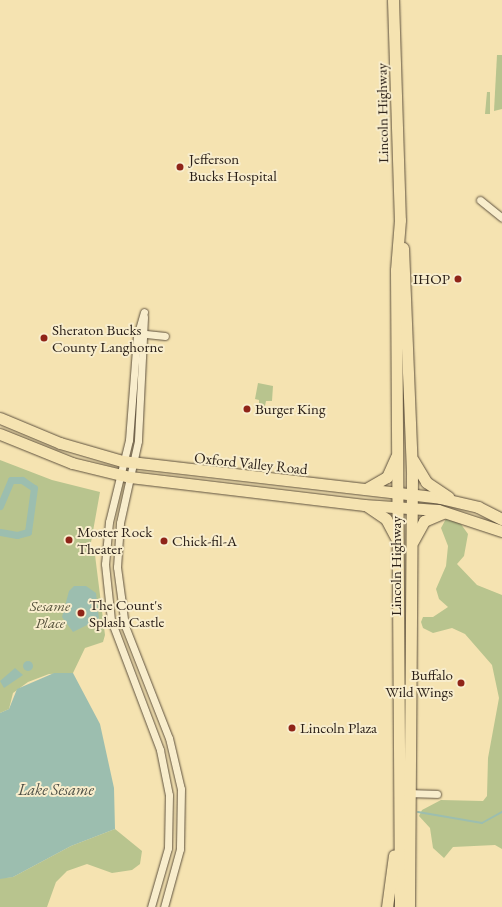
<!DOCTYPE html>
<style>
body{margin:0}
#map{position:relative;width:502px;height:907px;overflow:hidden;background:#f5e3b1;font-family:"EB Garamond",serif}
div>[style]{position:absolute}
.green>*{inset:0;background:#b8c48e}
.water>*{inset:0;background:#9cbeaf}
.round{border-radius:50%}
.stream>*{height:2px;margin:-1px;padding:0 1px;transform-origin:1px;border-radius:1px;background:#9cbeaf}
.canal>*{height:7px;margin:-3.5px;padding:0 3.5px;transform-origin:3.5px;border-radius:3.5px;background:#9cbeaf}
.roads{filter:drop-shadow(0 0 1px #5e513e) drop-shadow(0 0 1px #5e513e)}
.street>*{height:7px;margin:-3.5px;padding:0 3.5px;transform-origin:3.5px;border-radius:3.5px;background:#f8edcc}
.primary>*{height:11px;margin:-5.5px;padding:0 5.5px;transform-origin:5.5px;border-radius:5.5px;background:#f5e3b1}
.dots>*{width:11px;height:11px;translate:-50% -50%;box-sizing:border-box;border:2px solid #f8edcc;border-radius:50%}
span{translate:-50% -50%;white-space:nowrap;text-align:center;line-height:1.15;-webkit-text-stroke:4px #f8edcc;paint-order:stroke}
.street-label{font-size:15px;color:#2b2018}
.poi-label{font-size:15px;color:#2b2018}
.left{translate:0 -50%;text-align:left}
.right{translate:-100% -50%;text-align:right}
.park-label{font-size:15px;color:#55513b;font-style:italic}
.water-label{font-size:16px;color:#4d4f45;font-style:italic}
</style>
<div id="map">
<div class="green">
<i style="clip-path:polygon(497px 55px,502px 55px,502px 109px,494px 111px)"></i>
<i style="clip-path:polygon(487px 92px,490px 92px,490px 114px,485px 114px)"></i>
<i style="clip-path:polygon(258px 383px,273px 386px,272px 401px,266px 401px,265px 406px,259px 405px,259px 400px,255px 399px)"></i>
<i style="clip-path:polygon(0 460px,52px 480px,100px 492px,90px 548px,95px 555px,105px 635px,103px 642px,85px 648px,73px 673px,49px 674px,28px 682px,13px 693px,9px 709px,0 713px)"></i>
<i style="clip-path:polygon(447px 517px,458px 520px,468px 534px,464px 556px,457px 564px,477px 585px,502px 595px,502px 849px,495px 845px,453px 847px,444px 858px,433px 848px,430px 828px,419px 816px,422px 810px,441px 800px,483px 801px,487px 796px,488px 758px,499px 698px,492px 665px,465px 634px,452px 628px,433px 633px,423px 628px,421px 622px,423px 617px,433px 617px,448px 607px,439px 599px,436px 589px,446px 566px,448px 546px,441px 528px)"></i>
<i style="clip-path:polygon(115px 829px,142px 851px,140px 864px,132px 870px,112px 873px,87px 864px,67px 871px,56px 882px,47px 907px,0 907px,0 878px,13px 877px,71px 846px)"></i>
</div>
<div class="water">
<i style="clip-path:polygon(86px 586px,96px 593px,99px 619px,73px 632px,62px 617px,69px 591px,74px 586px)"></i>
<i class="round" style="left:23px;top:661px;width:10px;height:10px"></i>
<i style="clip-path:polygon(15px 668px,23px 675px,4px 688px,0 681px)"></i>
<i style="clip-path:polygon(54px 673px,73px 673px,100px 724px,114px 788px,115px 829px,71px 846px,13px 877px,0 879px,0 713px,9px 709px,17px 689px)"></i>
</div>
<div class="stream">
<i style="left:418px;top:812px;width:65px;rotate:9.8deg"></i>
<i style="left:482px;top:823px;width:23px;rotate:-29deg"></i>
</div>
<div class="canal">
<i style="left:0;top:506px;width:28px;rotate:-67deg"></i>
<i style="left:11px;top:480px;width:11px"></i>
<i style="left:22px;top:480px;width:14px;rotate:34deg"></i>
<i style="left:34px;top:488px;width:44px;rotate:97.8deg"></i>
<i style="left:28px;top:532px;width:11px;rotate:165deg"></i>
<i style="left:17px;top:535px;width:17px;rotate:-170deg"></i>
</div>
<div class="roads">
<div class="street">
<i style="left:480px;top:200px;width:28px;rotate:39deg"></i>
<i style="left:144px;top:312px;width:25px;rotate:106deg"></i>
<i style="left:137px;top:336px;width:104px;rotate:94.4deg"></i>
<i style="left:129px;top:440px;width:84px;rotate:103.7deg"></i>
<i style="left:109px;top:522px;width:42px;rotate:95.4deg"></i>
<i style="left:105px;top:564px;width:56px;rotate:83.9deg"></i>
<i style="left:111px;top:620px;width:139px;rotate:69.3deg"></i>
<i style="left:160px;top:750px;width:46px;rotate:78.7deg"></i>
<i style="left:169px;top:795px;width:53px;rotate:91.1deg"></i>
<i style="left:168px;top:848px;width:61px;rotate:106.1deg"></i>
<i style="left:144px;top:317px;width:124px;rotate:92.8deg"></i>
<i style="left:138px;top:441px;width:84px;rotate:102.4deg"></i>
<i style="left:120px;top:523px;width:44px;rotate:93.9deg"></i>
<i style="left:117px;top:567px;width:60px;rotate:82.3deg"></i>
<i style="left:125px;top:626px;width:120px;rotate:68.6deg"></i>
<i style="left:169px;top:738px;width:52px;rotate:76.8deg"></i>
<i style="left:181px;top:789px;width:60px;rotate:91deg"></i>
<i style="left:180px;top:849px;width:60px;rotate:105.4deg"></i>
<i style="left:146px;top:334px;width:19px;rotate:6deg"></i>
<i style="left:409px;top:793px;width:28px;rotate:2deg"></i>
</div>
<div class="primary">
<i style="left:393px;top:0;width:220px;rotate:88.2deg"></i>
<i style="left:400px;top:220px;width:50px;rotate:94.6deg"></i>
<i style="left:396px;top:270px;width:637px;rotate:89.64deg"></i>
<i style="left:403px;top:248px;width:227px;rotate:87.7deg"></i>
<i style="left:412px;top:475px;width:432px;rotate:90.4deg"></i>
<i style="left:0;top:418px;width:65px;rotate:22.6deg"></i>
<i style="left:60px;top:443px;width:65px;rotate:16.2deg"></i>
<i style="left:122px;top:461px;width:320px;rotate:6.6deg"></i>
<i style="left:440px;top:498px;width:39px;rotate:13deg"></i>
<i style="left:478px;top:507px;width:27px;rotate:27deg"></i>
<i style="left:0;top:434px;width:78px;rotate:21.9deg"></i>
<i style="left:72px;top:463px;width:60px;rotate:13.6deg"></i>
<i style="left:130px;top:477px;width:236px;rotate:6.8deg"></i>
<i style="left:364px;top:505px;width:74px;rotate:3.9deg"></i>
<i style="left:438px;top:510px;width:67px;rotate:18.2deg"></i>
<i style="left:413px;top:460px;width:26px;rotate:59deg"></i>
<i style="left:426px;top:482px;width:27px;rotate:34deg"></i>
<i style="left:366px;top:489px;width:24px;rotate:-30deg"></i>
<i style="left:387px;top:477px;width:22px;rotate:-66deg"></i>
<i style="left:367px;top:506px;width:23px;rotate:34deg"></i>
<i style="left:386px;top:519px;width:24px;rotate:62deg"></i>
<i style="left:413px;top:541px;width:23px;rotate:-61deg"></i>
<i style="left:424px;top:521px;width:21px;rotate:-23deg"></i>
<i style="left:387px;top:907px;width:52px;rotate:-82.3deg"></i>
</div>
</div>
<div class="dots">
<i style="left:180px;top:167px;background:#8f2418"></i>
<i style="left:458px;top:279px;background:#8f2418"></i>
<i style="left:44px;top:338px;background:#8f2418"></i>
<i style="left:247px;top:409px;background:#8f2418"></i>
<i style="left:69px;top:540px;background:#8f2418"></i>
<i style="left:164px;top:541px;background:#8f2418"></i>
<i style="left:81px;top:613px;background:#8f2418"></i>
<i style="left:461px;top:683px;background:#8f2418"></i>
<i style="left:292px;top:728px;background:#8f2418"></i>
</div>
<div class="street-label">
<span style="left:382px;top:113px;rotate:-91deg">Lincoln Highway</span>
<span style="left:251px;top:463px;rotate:6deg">Oxford Valley Road</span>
<span style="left:396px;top:566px;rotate:-90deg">Lincoln Highway</span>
</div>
<div class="poi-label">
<span class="left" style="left:189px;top:167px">Jefferson<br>Bucks Hospital</span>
<span class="right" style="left:450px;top:279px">IHOP</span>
<span class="left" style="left:52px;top:338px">Sheraton Bucks<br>County Langhorne</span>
<span class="left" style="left:255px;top:409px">Burger King</span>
<span class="left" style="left:77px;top:540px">Moster Rock<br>Theater</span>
<span class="left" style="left:172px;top:541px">Chick-fil-A</span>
<span class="left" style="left:89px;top:613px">The Count's<br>Splash Castle</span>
<span class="right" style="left:453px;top:683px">Buffalo<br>Wild Wings</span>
<span class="left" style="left:300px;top:728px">Lincoln Plaza</span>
</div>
<div class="park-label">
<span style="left:50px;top:614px">Sesame<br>Place</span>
</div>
<div class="water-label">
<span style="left:56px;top:790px">Lake Sesame</span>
</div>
</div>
